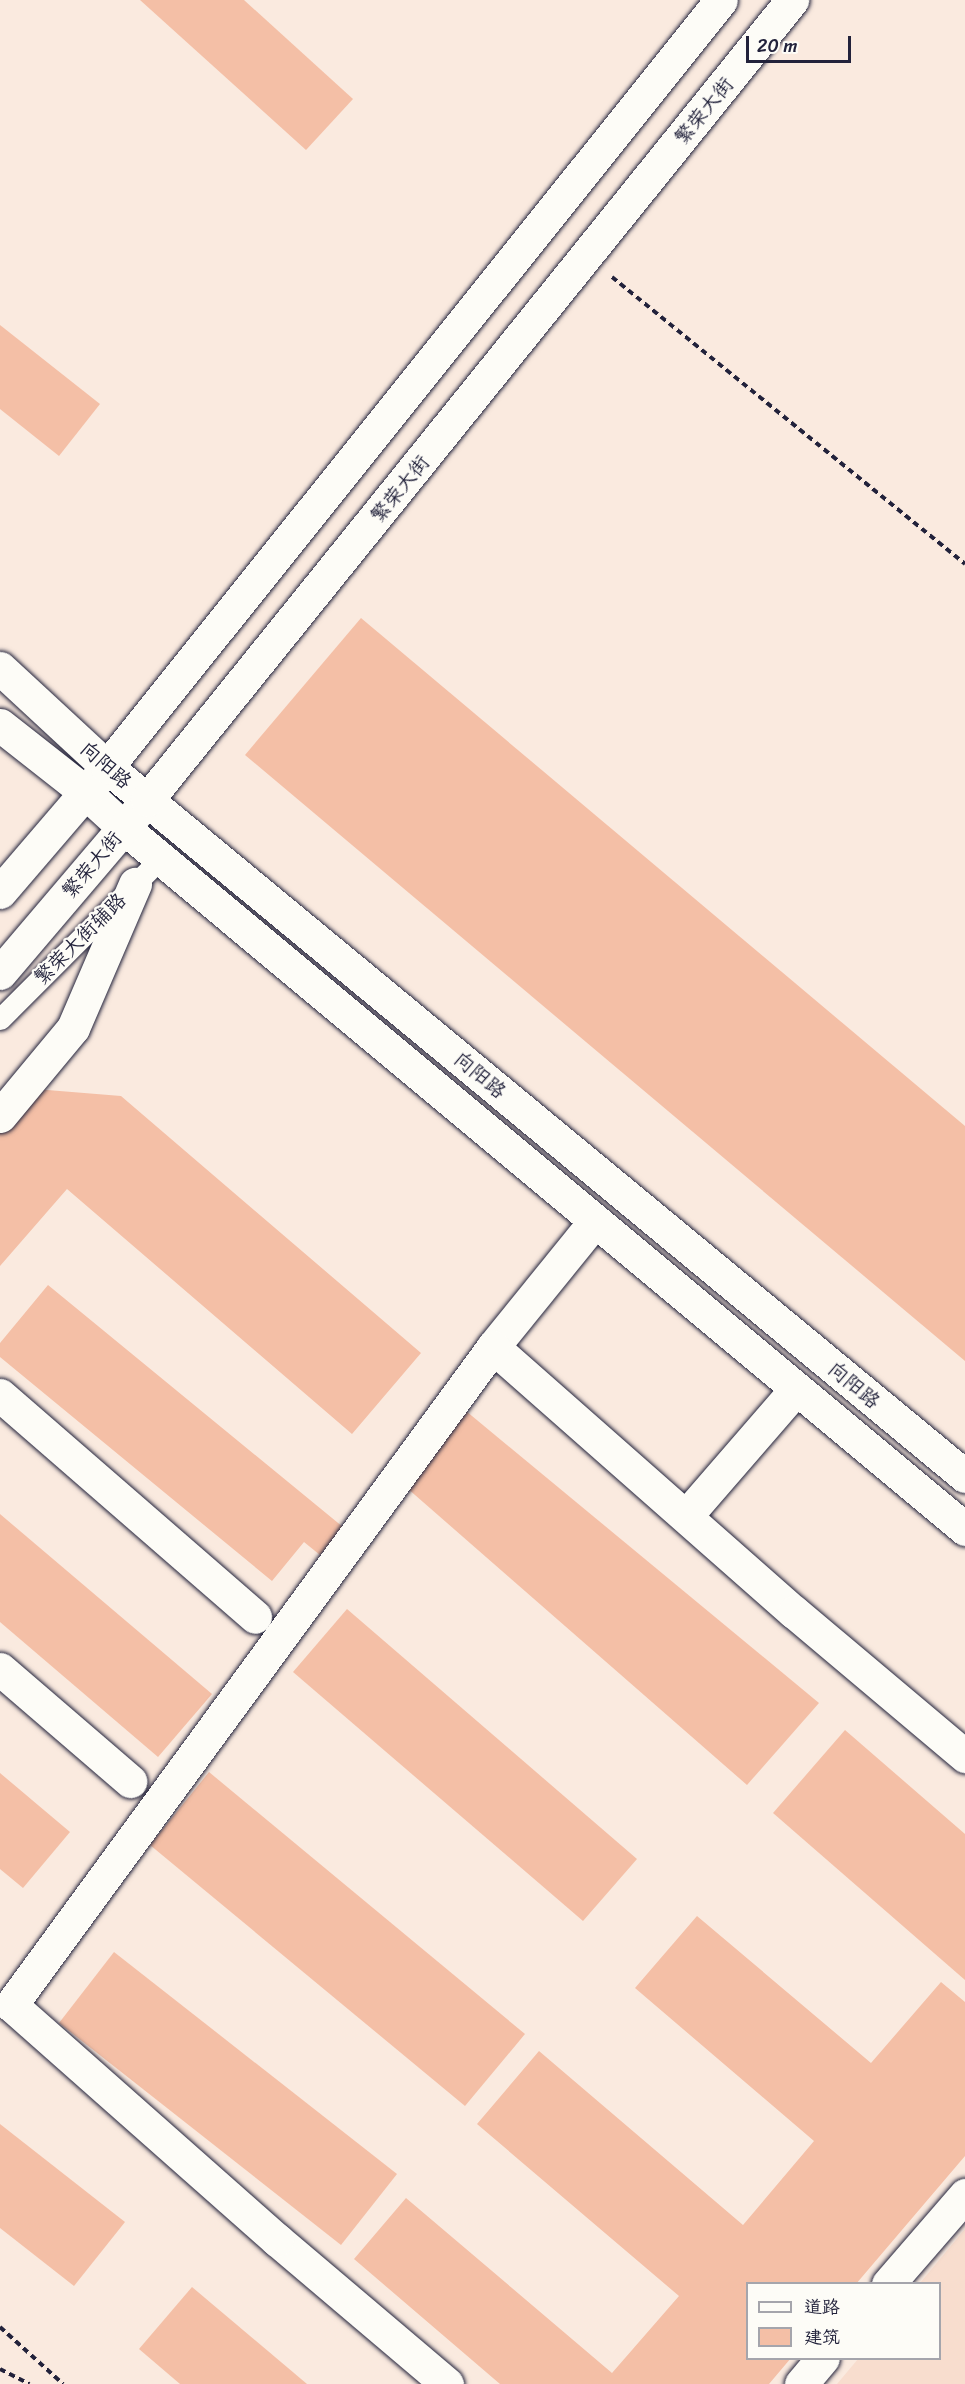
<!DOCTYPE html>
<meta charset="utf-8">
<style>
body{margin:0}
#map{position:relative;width:965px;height:2384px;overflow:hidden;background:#faeadf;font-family:Sriracha,"LXGW WenKai TC",sans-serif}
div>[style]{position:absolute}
.built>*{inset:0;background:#f8ddce}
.building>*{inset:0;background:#f4bfa6}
.path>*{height:4px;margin-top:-2px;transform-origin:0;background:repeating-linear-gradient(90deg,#22223b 0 6px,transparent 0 10.5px)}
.roads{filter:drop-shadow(0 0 2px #22223b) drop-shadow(0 0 2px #22223b)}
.lane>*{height:21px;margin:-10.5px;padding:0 10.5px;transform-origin:10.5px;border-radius:10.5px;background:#fdfcf7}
.street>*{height:33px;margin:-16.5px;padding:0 16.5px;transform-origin:16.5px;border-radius:16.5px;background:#fdfcf7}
.secondary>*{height:33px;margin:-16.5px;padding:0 16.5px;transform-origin:16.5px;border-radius:16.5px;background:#fdfcf7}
span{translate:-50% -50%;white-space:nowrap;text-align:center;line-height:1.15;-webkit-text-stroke:4.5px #fdfcf7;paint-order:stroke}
.street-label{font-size:20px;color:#22223b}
.legend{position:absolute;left:746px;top:2282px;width:195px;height:78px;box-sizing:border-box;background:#fdfcf7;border:2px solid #a5a5ac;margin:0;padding:8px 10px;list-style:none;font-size:18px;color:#22223b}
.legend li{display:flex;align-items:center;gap:12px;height:30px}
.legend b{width:30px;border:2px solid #a5a5ac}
.scale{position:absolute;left:746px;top:36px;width:105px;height:27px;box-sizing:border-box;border:3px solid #22223b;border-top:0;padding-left:8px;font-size:18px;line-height:21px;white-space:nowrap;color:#22223b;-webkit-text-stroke:4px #fdfcf7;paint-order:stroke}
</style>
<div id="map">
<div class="built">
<i style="clip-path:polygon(965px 2229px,965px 2384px,837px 2384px,858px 2359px,940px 2358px,940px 2284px,920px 2283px)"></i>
</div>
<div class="building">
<i style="clip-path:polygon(140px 0,244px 0,353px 99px,306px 150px)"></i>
<i style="clip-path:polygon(0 325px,100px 404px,59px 456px,0 409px)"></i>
<i style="clip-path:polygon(361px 618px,965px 1126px,965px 1361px,245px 755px)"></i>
<i style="clip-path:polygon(35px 1089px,121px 1096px,421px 1353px,352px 1434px,67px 1189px,0 1266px,0 1129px)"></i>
<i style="clip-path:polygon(48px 1285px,343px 1527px,320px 1555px,304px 1542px,272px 1581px,0 1357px,0 1343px)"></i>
<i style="clip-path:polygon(466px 1411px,819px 1703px,747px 1785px,407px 1488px)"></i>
<i style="clip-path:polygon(0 1514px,212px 1694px,158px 1757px,0 1622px)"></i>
<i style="clip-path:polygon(347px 1609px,637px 1859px,583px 1921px,293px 1672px)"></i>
<i style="clip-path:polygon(845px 1730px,965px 1834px,965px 1980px,773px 1813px)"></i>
<i style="clip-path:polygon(209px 1772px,525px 2034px,465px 2106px,150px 1845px)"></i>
<i style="clip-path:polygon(0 1773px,70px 1832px,23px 1888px,0 1869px)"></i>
<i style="clip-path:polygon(697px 1916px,871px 2063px,941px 1982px,965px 2002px,965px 2156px,856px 2284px,748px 2284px,748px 2358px,791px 2358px,769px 2384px,500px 2384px,354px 2259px,406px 2198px,612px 2373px,679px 2296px,477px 2124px,539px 2051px,743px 2225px,814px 2141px,635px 1988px)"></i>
<i style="clip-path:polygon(114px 1952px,397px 2174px,341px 2245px,59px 2023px)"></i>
<i style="clip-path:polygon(0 2124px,125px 2222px,74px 2286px,0 2228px)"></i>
<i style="clip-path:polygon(192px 2287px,307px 2384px,180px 2384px,139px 2349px)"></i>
</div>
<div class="path">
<i style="left:612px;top:277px;width:455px;rotate:39.1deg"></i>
<i style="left:0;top:2327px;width:85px;rotate:42.1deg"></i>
<i style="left:0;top:2369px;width:33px;rotate:27deg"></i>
</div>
<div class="roads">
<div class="lane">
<i style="left:0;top:1019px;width:226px;rotate:-45deg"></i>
</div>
<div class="street">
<i style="left:0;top:1116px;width:114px;rotate:-50.3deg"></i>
<i style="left:73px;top:1028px;width:157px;rotate:-66.7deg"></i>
<i style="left:595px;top:1221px;width:162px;rotate:129deg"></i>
<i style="left:493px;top:1347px;width:401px;rotate:41.4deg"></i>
<i style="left:794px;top:1612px;width:224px;rotate:40.1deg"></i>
<i style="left:0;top:1395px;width:338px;rotate:41deg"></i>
<i style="left:686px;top:1516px;width:168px;rotate:-49.1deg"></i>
<i style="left:0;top:1669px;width:172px;rotate:40.7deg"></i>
<i style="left:447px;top:2384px;width:223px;rotate:-139.7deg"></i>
<i style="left:277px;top:2240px;width:355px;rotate:-138.5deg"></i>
<i style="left:11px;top:2005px;width:816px;rotate:-53.78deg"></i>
</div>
<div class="secondary">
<i style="left:0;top:668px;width:146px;rotate:42.8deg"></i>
<i style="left:107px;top:767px;width:1113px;rotate:39.57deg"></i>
<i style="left:0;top:725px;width:108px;rotate:38.2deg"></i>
<i style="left:85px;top:792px;width:53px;rotate:42.7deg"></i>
<i style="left:124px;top:828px;width:1095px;rotate:39.81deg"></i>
<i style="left:0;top:892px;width:165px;rotate:-49.4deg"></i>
<i style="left:107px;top:767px;width:982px;rotate:-51.32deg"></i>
<i style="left:0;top:973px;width:227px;rotate:-49.6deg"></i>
<i style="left:147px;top:800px;width:1028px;rotate:-51.12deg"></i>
<i style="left:888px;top:2284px;width:118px;rotate:-49.1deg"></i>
<i style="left:801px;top:2384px;width:34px;rotate:-50deg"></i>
</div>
</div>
<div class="street-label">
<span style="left:704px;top:111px;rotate:-51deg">繁荣大街</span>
<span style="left:400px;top:489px;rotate:-51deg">繁荣大街</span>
<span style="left:106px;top:765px;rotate:41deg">向阳路</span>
<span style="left:92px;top:865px;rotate:-50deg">繁荣大街</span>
<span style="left:80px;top:939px;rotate:-45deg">繁荣大街辅路</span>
<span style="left:480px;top:1075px;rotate:40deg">向阳路</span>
<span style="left:854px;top:1385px;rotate:40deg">向阳路</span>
</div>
<ul class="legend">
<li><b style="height:8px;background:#fdfcf7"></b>道路</li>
<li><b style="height:16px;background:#f4bfa6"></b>建筑</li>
</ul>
<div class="scale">20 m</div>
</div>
